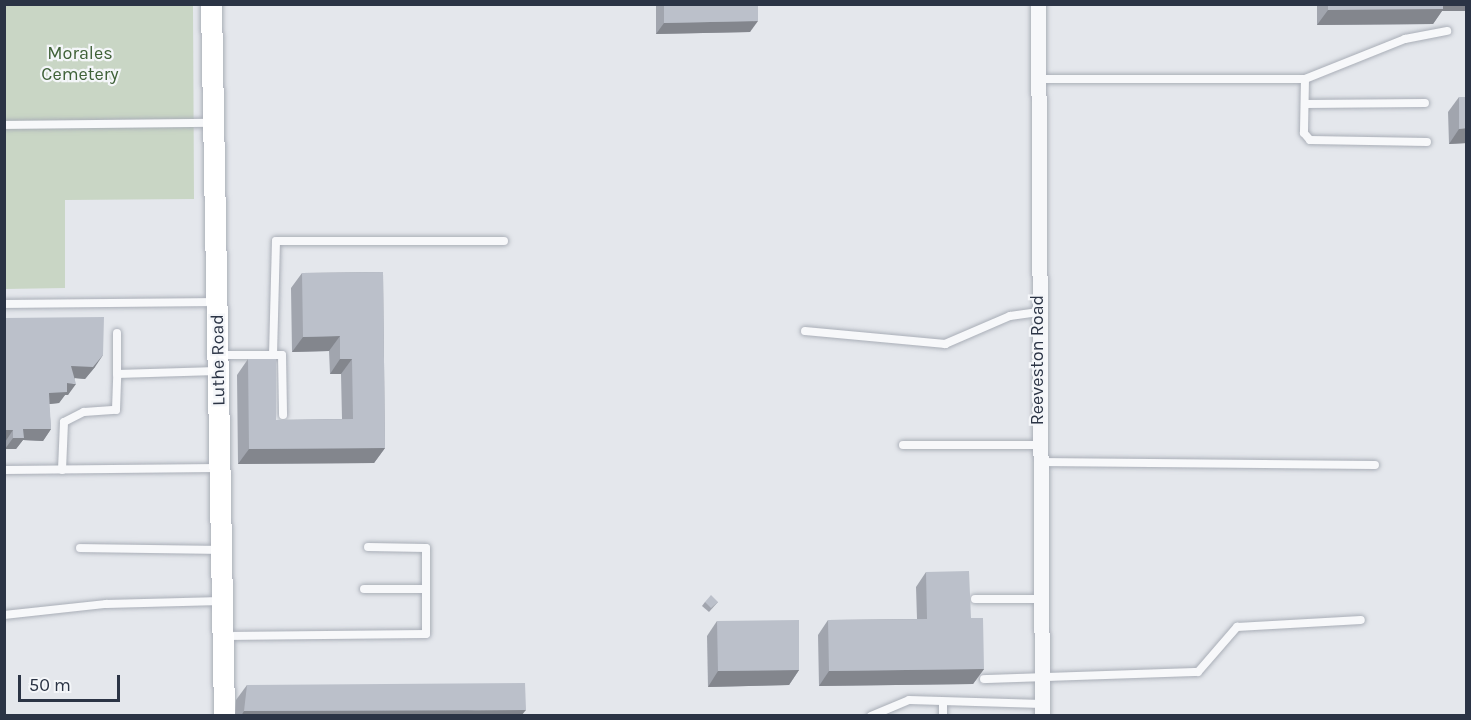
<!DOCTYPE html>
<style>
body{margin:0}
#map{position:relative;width:1471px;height:720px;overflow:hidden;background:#e4e7ec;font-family:Karla,sans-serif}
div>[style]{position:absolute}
.green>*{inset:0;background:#c9d6c5}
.roads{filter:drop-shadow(0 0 2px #a9aeb7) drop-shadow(0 0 2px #a9aeb7)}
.lane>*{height:8px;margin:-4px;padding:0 4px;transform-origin:4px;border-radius:4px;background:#f7f8fa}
.street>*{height:15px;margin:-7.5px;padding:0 7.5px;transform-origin:7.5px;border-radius:7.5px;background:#f7f8fa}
.secondary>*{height:21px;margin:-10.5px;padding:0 10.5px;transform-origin:10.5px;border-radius:10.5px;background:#fff}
.wall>*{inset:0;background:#a1a5ae}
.shaded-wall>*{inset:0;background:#83868d}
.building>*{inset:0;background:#bbc0ca}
span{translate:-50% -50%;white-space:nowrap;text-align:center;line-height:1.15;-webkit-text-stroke:4.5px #f4f6f9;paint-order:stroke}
.park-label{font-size:18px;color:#3f6138}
.street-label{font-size:18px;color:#2b3445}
.frame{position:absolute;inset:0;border:6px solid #2b3445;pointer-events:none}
.scale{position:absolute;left:18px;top:675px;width:102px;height:27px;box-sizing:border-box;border:3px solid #2b3445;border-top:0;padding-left:8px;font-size:18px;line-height:21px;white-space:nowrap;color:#2b3445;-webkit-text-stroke:4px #f4f6f9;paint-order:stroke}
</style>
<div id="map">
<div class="green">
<i style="clip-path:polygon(4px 5px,193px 5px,194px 199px,65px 200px,65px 288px,5px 289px)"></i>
</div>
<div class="roads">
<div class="lane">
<i style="left:1037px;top:79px;width:268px"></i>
<i style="left:1305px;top:79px;width:108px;rotate:-21.8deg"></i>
<i style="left:1405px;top:39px;width:43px;rotate:-10.8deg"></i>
<i style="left:1305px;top:79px;width:54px;rotate:91.1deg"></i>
<i style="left:1304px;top:133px;width:9px;rotate:49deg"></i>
<i style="left:1310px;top:140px;width:117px;rotate:1deg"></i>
<i style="left:1305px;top:104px;width:120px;rotate:-0.5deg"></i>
<i style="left:4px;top:125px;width:207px;rotate:-0.6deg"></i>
<i style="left:4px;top:304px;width:211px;rotate:-0.5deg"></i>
<i style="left:805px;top:331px;width:141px;rotate:5.3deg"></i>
<i style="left:945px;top:344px;width:71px;rotate:-23.3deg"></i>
<i style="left:1010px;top:316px;width:27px;rotate:-8deg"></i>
<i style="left:117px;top:333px;width:41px;rotate:90deg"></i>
<i style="left:220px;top:355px;width:62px"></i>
<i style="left:282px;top:355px;width:60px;rotate:89deg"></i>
<i style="left:273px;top:355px;width:114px;rotate:-88.5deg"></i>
<i style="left:276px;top:241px;width:228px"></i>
<i style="left:903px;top:445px;width:134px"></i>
<i style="left:1039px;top:462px;width:336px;rotate:0.5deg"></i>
<i style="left:4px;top:470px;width:215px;rotate:-0.5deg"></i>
<i style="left:62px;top:470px;width:48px;rotate:-87.6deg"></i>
<i style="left:64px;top:422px;width:22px;rotate:-27deg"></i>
<i style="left:84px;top:412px;width:32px;rotate:-4deg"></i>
<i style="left:116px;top:410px;width:36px;rotate:-88deg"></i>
<i style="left:117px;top:374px;width:100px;rotate:-1.7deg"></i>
<i style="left:80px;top:548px;width:140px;rotate:0.8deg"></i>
<i style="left:364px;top:589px;width:62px"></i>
<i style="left:975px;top:599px;width:65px"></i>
<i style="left:4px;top:615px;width:103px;rotate:-6.2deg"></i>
<i style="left:106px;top:604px;width:115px;rotate:-1.5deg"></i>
<i style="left:224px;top:636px;width:202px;rotate:-0.6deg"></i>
<i style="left:426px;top:634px;width:86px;rotate:-90deg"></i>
<i style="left:426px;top:548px;width:58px;rotate:-179deg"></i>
<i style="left:984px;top:679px;width:214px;rotate:-1.9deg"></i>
<i style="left:1198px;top:672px;width:60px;rotate:-49.1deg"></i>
<i style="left:1237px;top:627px;width:124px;rotate:-3.2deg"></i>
<i style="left:943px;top:702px;width:14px;rotate:90deg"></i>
<i style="left:871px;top:716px;width:41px;rotate:-22.8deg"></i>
<i style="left:909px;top:700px;width:133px;rotate:1.7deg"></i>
</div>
<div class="street">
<i style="left:1038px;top:4px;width:712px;rotate:89.68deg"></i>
</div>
<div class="secondary">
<i style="left:211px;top:4px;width:712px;rotate:88.95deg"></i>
</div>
</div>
<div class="wall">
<i style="clip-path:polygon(656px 4px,758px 4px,750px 32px,656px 34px)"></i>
<i style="clip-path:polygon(1317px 4px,1467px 4px,1442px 11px,1433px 24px,1317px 25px)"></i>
<i style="clip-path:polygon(1459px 97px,1467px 97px,1467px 143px,1449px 144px,1448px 112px)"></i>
<i style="clip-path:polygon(383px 272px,385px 448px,374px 463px,238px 464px,237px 375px,248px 359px,276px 420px,342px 419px,341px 374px,330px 374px,329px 351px,292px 352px,291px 288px,302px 273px)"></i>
<i style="clip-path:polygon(4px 318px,95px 367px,85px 379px,75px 378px,68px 395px,65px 395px,59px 403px,49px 404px,51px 429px,43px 441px,23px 440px,16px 449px,5px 449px)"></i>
<i style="clip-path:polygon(926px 572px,971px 618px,984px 669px,973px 684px,819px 686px,818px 635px,828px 620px,917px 619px,916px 587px)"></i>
<i style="clip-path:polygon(705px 602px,718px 602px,709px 612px,702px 606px)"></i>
<i style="clip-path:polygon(717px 621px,799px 670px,789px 685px,708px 687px,707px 636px)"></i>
<i style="clip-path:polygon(247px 685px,521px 716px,235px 716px,236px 700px)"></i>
</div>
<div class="shaded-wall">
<i style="clip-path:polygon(1437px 4px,1467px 4px,1467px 11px,1442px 11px,1433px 24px,1317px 25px,1328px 10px)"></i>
<i style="clip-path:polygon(758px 21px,750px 32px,656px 34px,664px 23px)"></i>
<i style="clip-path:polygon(1467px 128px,1467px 143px,1449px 144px,1459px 129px)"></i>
<i style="clip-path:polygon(340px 336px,329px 351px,292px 352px,303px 337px)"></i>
<i style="clip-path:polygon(103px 355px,95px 367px,85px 379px,63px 377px,71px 366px)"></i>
<i style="clip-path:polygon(340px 359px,352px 359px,341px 374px,330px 374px)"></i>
<i style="clip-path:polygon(67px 383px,76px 384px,68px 395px,65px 395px,59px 403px,41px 405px,49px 393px)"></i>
<i style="clip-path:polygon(23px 429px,51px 429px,43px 441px,23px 440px,16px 449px,5px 449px,13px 438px)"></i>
<i style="clip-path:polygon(4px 430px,13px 430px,5px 442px,4px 442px)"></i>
<i style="clip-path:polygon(385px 448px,374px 463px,238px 464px,249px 449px)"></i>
<i style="clip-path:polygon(984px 669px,973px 684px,819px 686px,829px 671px)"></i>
<i style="clip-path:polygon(799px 670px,789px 685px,708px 687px,718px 671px)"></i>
<i style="clip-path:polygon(526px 710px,521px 716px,241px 716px,244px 711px)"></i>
</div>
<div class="building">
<i style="clip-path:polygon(664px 4px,758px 4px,758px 21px,664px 23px)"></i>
<i style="clip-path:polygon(1328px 4px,1443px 4px,1443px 9px,1328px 10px)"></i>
<i style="clip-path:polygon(1459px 97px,1467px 97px,1467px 128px,1459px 129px)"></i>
<i style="clip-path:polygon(383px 272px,385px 448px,249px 449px,248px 359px,276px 359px,276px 420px,353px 419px,352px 359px,340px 359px,340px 336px,303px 337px,302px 273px)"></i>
<i style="clip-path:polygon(104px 317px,103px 355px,93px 367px,71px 366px,76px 384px,67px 383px,67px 392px,49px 393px,51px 429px,23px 429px,24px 438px,13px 438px,13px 430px,4px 430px,4px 318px)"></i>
<i style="clip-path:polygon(969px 571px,971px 618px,983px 618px,984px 669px,829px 671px,828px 620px,927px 619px,926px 572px)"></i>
<i style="clip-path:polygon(711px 595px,718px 602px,711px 608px,705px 602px)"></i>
<i style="clip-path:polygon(799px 620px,799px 670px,718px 671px,717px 621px)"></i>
<i style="clip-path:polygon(525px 683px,526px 710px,244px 711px,247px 685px)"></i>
</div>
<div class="park-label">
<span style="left:80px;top:64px">Morales<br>Cemetery</span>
</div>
<div class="street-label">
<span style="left:218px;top:360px;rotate:-91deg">Luthe Road</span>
<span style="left:1037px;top:360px;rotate:-90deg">Reeveston Road</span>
</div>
<div class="frame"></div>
<div class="scale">50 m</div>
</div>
